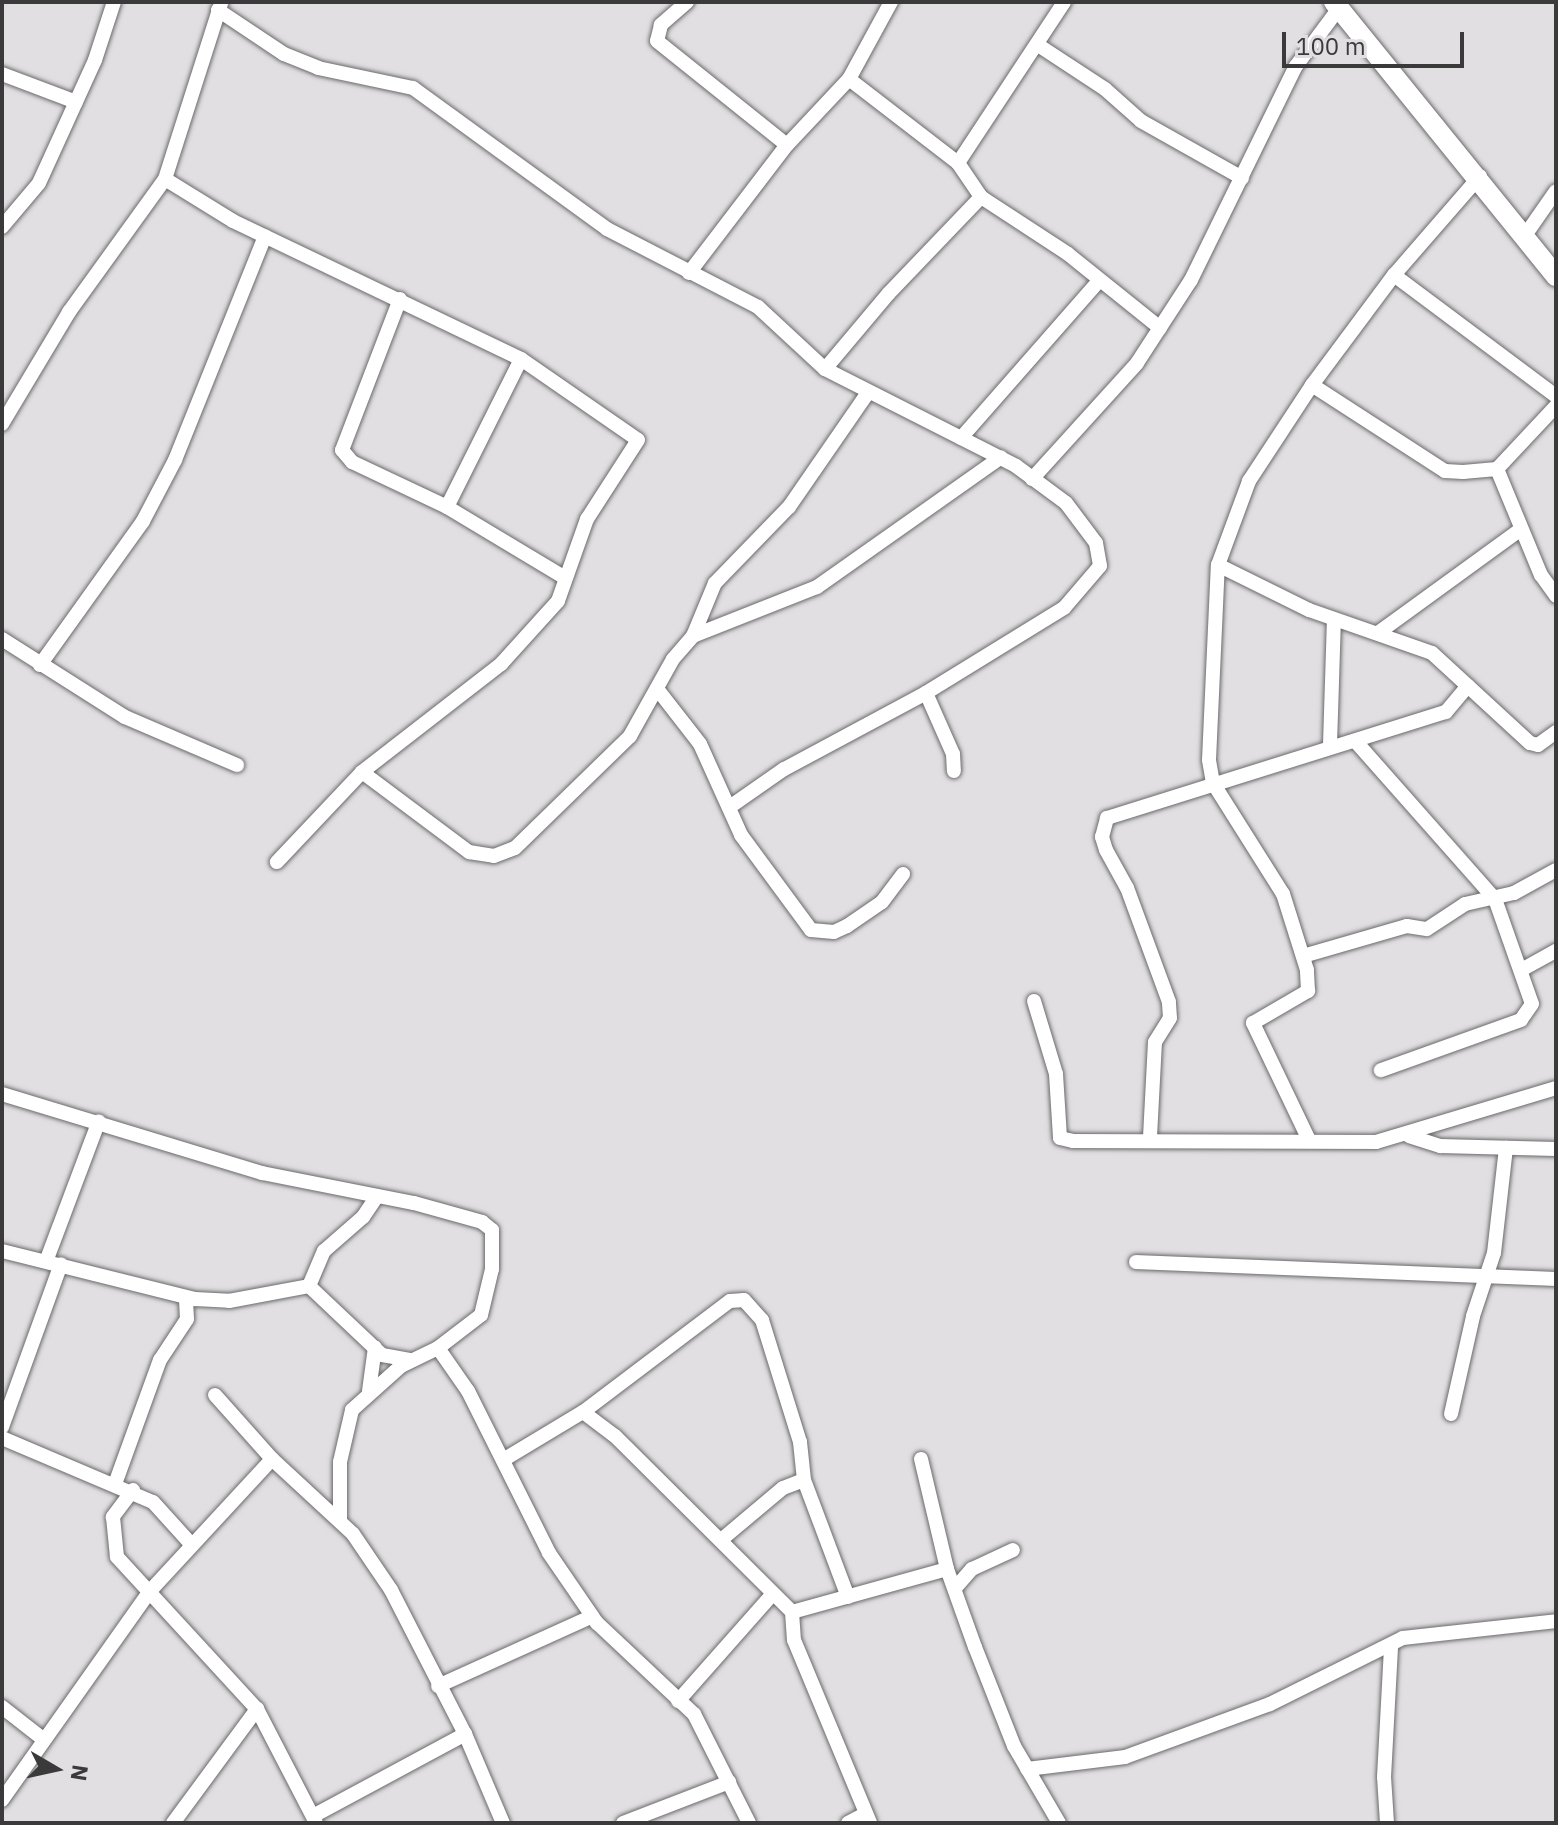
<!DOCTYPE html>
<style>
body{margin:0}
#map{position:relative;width:1558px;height:1825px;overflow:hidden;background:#e1dfe1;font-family:"IBM Plex Sans",sans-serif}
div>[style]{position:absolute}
.roads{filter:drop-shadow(0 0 2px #6b696c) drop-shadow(0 0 2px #6b696c)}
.street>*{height:14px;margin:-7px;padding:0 7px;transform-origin:7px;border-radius:7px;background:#fff}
.secondary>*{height:20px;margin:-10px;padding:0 10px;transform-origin:10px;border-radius:10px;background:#fff}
span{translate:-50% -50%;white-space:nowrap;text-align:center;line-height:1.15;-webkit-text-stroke:7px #e1dfe1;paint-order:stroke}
.frame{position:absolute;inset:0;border:4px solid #3b3a3b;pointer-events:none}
.north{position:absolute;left:16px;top:1729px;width:80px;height:80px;-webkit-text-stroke:6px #e1dfe1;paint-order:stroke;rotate:99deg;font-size:22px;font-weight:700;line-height:32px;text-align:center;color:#3b3a3b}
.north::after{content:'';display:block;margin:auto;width:28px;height:36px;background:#3b3a3b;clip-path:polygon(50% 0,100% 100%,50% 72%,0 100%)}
.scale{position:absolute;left:1282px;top:32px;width:182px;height:36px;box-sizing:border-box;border:4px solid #3b3a3b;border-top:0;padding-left:10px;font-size:24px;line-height:28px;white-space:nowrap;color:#3b3a3b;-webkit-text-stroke:6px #e1dfe1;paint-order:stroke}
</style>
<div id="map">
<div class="roads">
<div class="street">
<i style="left:687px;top:2px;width:35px;rotate:139deg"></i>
<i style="left:661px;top:25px;width:16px;rotate:104deg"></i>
<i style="left:657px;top:41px;width:166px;rotate:38.7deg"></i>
<i style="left:218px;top:10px;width:79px;rotate:33.7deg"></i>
<i style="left:284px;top:54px;width:37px;rotate:22deg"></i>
<i style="left:318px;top:68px;width:97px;rotate:11.9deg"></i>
<i style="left:413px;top:88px;width:240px;rotate:36deg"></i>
<i style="left:607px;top:229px;width:170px;rotate:27.3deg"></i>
<i style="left:758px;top:307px;width:91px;rotate:42.8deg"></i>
<i style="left:825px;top:369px;width:214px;rotate:26.9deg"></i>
<i style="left:1016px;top:466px;width:62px;rotate:36.5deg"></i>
<i style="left:1066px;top:503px;width:50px;rotate:53.1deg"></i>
<i style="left:1096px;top:543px;width:23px;rotate:80deg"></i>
<i style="left:1100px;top:566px;width:55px;rotate:130.6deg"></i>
<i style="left:1064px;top:608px;width:162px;rotate:148.4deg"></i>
<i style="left:926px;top:693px;width:161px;rotate:151.8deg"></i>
<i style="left:784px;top:769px;width:65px;rotate:145.1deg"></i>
<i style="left:1038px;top:45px;width:80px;rotate:33.3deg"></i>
<i style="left:1105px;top:89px;width:48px;rotate:41.6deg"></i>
<i style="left:1141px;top:121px;width:116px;rotate:29.4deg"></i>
<i style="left:2px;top:74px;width:79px;rotate:20.7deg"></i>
<i style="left:849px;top:79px;width:138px;rotate:37.6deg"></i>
<i style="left:958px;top:163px;width:41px;rotate:55.9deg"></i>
<i style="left:981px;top:197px;width:104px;rotate:33.2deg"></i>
<i style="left:1068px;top:254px;width:118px;rotate:38.8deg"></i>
<i style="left:958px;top:163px;width:193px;rotate:-56.6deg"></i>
<i style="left:165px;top:179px;width:80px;rotate:31.7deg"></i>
<i style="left:233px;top:221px;width:319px;rotate:25.6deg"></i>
<i style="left:521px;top:359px;width:142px;rotate:34.7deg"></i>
<i style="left:638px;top:440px;width:94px;rotate:122.8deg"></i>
<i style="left:587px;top:519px;width:87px;rotate:109.5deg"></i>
<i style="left:558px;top:601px;width:85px;rotate:132.1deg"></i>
<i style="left:501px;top:664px;width:176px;rotate:142.2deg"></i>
<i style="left:362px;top:772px;width:124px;rotate:133.4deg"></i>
<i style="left:2px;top:227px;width:57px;rotate:-49.9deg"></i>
<i style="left:39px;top:183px;width:135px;rotate:-65.5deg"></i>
<i style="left:95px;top:60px;width:61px;rotate:-71.9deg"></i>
<i style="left:1526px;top:234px;width:52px;rotate:-55.1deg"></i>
<i style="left:689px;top:273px;width:161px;rotate:-52.6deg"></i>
<i style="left:787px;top:145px;width:91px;rotate:-46.8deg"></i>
<i style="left:849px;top:79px;width:88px;rotate:-61.4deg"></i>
<i style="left:1394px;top:275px;width:202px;rotate:36.8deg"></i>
<i style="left:400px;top:299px;width:162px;rotate:111deg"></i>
<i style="left:342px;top:450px;width:16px;rotate:50deg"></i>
<i style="left:352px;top:462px;width:105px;rotate:25.3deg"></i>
<i style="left:447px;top:507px;width:138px;rotate:31deg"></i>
<i style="left:825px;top:369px;width:99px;rotate:-49.9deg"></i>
<i style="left:889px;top:293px;width:133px;rotate:-46.2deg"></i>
<i style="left:1312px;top:385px;width:158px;rotate:32.9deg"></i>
<i style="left:1445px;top:471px;width:18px;rotate:3deg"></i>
<i style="left:1463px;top:472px;width:34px;rotate:-5deg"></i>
<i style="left:1497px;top:469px;width:86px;rotate:-46.9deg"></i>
<i style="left:2px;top:424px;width:131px;rotate:-59.1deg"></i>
<i style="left:69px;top:312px;width:164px;rotate:-54.2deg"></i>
<i style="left:165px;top:179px;width:185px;rotate:-72.3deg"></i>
<i style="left:961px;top:438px;width:210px;rotate:-48.7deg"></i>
<i style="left:1497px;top:469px;width:115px;rotate:67.5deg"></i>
<i style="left:1541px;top:575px;width:26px;rotate:54deg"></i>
<i style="left:1032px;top:479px;width:156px;rotate:-47.8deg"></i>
<i style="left:1137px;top:363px;width:99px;rotate:-57deg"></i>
<i style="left:1191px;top:280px;width:238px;rotate:-63.9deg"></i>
<i style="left:1296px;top:66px;width:72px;rotate:-53.4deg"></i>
<i style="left:447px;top:507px;width:165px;rotate:-63.4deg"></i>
<i style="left:1218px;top:565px;width:102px;rotate:26.3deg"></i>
<i style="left:1309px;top:610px;width:130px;rotate:19.3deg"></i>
<i style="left:1432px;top:653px;width:133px;rotate:42.6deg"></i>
<i style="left:1530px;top:743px;width:8px;rotate:14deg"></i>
<i style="left:1538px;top:745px;width:22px;rotate:-36deg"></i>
<i style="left:1378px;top:633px;width:175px;rotate:-36deg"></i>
<i style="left:693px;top:636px;width:133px;rotate:-21.6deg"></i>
<i style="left:817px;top:587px;width:225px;rotate:-35.2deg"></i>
<i style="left:2px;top:639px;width:146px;rotate:32.4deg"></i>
<i style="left:125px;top:717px;width:122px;rotate:23.2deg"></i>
<i style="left:40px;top:665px;width:177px;rotate:-54.4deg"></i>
<i style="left:143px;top:521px;width:69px;rotate:-62.3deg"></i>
<i style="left:175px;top:460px;width:241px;rotate:-68.1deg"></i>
<i style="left:658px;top:690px;width:68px;rotate:52.1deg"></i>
<i style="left:700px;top:744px;width:100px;rotate:65.7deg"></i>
<i style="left:741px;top:835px;width:118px;rotate:53.6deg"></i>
<i style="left:811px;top:930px;width:23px;rotate:5deg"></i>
<i style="left:834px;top:932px;width:14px;rotate:-25deg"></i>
<i style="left:847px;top:926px;width:42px;rotate:-34.4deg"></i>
<i style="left:882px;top:902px;width:35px;rotate:-53deg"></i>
<i style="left:926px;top:693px;width:67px;rotate:66.1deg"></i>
<i style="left:953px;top:754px;width:17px;rotate:87deg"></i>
<i style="left:1357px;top:743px;width:208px;rotate:48.5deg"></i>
<i style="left:1495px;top:899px;width:111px;rotate:70.6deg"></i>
<i style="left:1532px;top:1004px;width:19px;rotate:125deg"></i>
<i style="left:1521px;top:1020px;width:149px;rotate:160.3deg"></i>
<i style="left:1330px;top:745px;width:125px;rotate:-88.2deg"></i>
<i style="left:362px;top:772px;width:134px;rotate:36.8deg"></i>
<i style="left:469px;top:852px;width:25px;rotate:9deg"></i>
<i style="left:494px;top:856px;width:22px;rotate:-21deg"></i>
<i style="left:515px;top:848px;width:161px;rotate:-44.2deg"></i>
<i style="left:630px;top:736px;width:88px;rotate:-60.8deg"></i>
<i style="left:673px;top:659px;width:30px;rotate:-49deg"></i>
<i style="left:693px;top:636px;width:57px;rotate:-67.5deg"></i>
<i style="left:715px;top:583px;width:106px;rotate:-45.8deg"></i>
<i style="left:789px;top:507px;width:137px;rotate:-55.4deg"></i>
<i style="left:1303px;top:956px;width:108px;rotate:-16.1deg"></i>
<i style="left:1407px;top:926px;width:20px;rotate:9deg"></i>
<i style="left:1427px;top:929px;width:45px;rotate:-33.3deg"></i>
<i style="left:1465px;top:904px;width:50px;rotate:-12.7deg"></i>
<i style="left:1514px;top:893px;width:48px;rotate:-28.7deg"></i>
<i style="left:1523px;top:969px;width:38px;rotate:-29deg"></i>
<i style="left:1034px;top:1001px;width:76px;rotate:73.2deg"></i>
<i style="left:1056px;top:1074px;width:64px;rotate:86.4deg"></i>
<i style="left:1060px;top:1138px;width:13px;rotate:13deg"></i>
<i style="left:1073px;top:1141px;width:303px;rotate:0.2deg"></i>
<i style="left:1376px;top:1142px;width:188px;rotate:-16.7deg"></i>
<i style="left:2px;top:1094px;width:272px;rotate:16.9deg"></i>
<i style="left:262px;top:1173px;width:155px;rotate:11.2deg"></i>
<i style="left:414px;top:1203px;width:71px;rotate:15.6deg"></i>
<i style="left:482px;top:1222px;width:13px;rotate:39deg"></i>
<i style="left:492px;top:1230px;width:39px;rotate:90deg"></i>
<i style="left:492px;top:1269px;width:47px;rotate:103.4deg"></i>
<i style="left:481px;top:1315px;width:54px;rotate:142.5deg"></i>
<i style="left:438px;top:1348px;width:41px;rotate:154.1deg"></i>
<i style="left:401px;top:1366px;width:66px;rotate:138.1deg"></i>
<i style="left:352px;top:1410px;width:53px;rotate:103deg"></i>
<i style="left:340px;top:1462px;width:59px;rotate:90deg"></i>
<i style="left:1409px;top:1136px;width:33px;rotate:18deg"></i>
<i style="left:1440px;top:1146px;width:116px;rotate:1.5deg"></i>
<i style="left:1150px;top:1137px;width:95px;rotate:-87deg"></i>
<i style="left:1155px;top:1042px;width:28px;rotate:-58deg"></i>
<i style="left:1170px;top:1018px;width:16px;rotate:-94deg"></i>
<i style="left:1169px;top:1002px;width:121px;rotate:-110.2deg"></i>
<i style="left:1127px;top:888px;width:43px;rotate:-118.9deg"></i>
<i style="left:1106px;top:850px;width:14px;rotate:-107deg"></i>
<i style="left:1102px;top:837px;width:20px;rotate:-75deg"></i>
<i style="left:1107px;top:818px;width:355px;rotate:-17.4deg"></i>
<i style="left:1446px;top:712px;width:34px;rotate:-50deg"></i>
<i style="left:1309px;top:1140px;width:130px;rotate:-115.6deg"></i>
<i style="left:1253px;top:1023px;width:64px;rotate:-30.2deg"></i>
<i style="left:1308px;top:991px;width:21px;rotate:-93deg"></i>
<i style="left:1307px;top:970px;width:80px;rotate:-107.5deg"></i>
<i style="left:1283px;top:894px;width:131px;rotate:-122.2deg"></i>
<i style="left:1213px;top:783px;width:23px;rotate:-100deg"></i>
<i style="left:1209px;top:760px;width:195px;rotate:-87.4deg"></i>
<i style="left:1218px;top:565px;width:90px;rotate:-69.7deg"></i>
<i style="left:1249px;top:481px;width:115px;rotate:-56.7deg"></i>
<i style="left:1312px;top:385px;width:137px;rotate:-53.3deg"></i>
<i style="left:1394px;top:275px;width:131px;rotate:-49deg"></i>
<i style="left:2px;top:1251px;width:199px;rotate:14deg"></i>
<i style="left:195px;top:1299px;width:34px;rotate:3deg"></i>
<i style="left:229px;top:1301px;width:81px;rotate:-10.6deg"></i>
<i style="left:309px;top:1286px;width:100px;rotate:43.4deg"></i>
<i style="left:382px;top:1355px;width:28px;rotate:10deg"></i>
<i style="left:47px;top:1259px;width:147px;rotate:-69.4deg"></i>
<i style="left:1136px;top:1262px;width:420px;rotate:2.3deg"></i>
<i style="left:309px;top:1286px;width:38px;rotate:-67deg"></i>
<i style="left:324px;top:1251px;width:52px;rotate:-41.1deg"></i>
<i style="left:363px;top:1217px;width:25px;rotate:-56deg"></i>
<i style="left:438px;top:1348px;width:52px;rotate:55.1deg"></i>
<i style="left:468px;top:1391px;width:181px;rotate:63.4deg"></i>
<i style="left:549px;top:1553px;width:85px;rotate:55.6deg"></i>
<i style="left:597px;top:1623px;width:133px;rotate:43.2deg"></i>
<i style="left:694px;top:1714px;width:122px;rotate:63.2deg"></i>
<i style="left:369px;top:1391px;width:44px;rotate:-82.2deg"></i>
<i style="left:215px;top:1395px;width:86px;rotate:48.3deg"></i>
<i style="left:272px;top:1459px;width:110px;rotate:42.8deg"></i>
<i style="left:353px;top:1534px;width:68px;rotate:55.8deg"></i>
<i style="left:391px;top:1590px;width:162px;rotate:62.8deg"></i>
<i style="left:465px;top:1734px;width:97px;rotate:66.9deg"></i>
<i style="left:583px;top:1412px;width:40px;rotate:37deg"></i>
<i style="left:615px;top:1436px;width:250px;rotate:44.8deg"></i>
<i style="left:792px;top:1612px;width:28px;rotate:86deg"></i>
<i style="left:794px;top:1640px;width:198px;rotate:67.4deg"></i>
<i style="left:1451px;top:1414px;width:100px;rotate:-77.3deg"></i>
<i style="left:1473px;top:1316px;width:66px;rotate:-71.6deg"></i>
<i style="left:1494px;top:1253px;width:106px;rotate:-83.5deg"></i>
<i style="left:2px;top:1427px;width:173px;rotate:-70.1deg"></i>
<i style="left:2px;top:1438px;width:164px;rotate:23deg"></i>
<i style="left:153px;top:1502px;width:57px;rotate:47.9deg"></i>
<i style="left:921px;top:1459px;width:113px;rotate:76.7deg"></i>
<i style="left:947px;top:1569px;width:83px;rotate:70.3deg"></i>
<i style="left:975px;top:1647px;width:106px;rotate:68.5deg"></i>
<i style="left:1014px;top:1746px;width:89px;rotate:59.7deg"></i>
<i style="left:503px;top:1460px;width:93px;rotate:-31deg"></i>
<i style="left:583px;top:1412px;width:184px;rotate:-37.1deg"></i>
<i style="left:730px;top:1301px;width:14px;rotate:-4deg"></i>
<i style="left:744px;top:1300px;width:27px;rotate:48deg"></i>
<i style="left:762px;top:1320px;width:128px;rotate:72.7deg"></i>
<i style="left:800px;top:1442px;width:38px;rotate:84deg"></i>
<i style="left:804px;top:1480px;width:125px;rotate:69.4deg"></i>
<i style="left:115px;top:1484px;width:132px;rotate:-70.1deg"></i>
<i style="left:160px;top:1360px;width:49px;rotate:-56.6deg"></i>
<i style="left:187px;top:1319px;width:21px;rotate:-93deg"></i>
<i style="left:133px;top:1490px;width:34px;rotate:127deg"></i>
<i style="left:113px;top:1517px;width:40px;rotate:84.3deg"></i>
<i style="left:117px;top:1557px;width:207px;rotate:47.4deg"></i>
<i style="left:257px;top:1709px;width:128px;rotate:62.6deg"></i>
<i style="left:721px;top:1540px;width:81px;rotate:-40deg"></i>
<i style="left:783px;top:1488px;width:22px;rotate:-21deg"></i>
<i style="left:957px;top:1586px;width:23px;rotate:-49deg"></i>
<i style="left:972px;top:1569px;width:45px;rotate:-24.9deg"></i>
<i style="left:792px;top:1612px;width:161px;rotate:-15.5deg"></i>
<i style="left:438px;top:1686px;width:168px;rotate:-24.3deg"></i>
<i style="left:678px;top:1701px;width:140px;rotate:-48.5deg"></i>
<i style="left:2px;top:1707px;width:52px;rotate:38deg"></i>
<i style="left:1027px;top:1769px;width:99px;rotate:-7deg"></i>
<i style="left:1125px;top:1757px;width:154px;rotate:-20.1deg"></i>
<i style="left:1270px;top:1704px;width:148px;rotate:-26.4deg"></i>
<i style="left:1403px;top:1638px;width:154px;rotate:-6.3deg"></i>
<i style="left:2px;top:1800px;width:255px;rotate:-54.7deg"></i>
<i style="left:149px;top:1592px;width:181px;rotate:-47.2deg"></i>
<i style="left:313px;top:1816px;width:173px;rotate:-28.3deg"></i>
<i style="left:173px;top:1823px;width:142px;rotate:-53.6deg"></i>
<i style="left:623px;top:1823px;width:114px;rotate:-21.1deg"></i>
<i style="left:848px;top:1823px;width:19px;rotate:-28deg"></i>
<i style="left:1387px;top:1823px;width:46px;rotate:-93.7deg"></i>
<i style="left:1384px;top:1777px;width:130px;rotate:-86.9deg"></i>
</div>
<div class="secondary">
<i style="left:1334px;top:2px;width:353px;rotate:51deg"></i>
</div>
</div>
<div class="frame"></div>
<div class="north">N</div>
<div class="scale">100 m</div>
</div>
